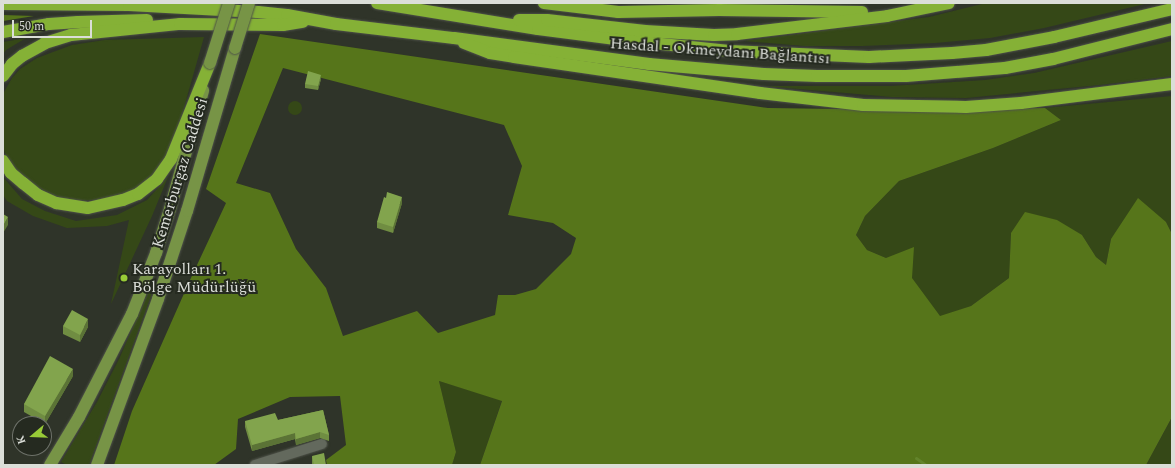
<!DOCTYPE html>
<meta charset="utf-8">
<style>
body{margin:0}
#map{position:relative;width:1175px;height:468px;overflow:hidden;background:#2f3429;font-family:Spectral,serif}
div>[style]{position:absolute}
.green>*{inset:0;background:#354817}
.round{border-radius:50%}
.forest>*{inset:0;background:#56751a}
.stream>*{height:3px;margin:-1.5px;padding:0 1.5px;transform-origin:1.5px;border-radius:1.5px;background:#63842c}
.roads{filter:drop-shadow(0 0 1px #4e5249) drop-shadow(0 0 1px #4e5249)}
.street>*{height:10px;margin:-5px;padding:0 5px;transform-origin:5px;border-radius:5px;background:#63695d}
.primary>*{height:12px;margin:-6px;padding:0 6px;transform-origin:6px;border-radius:6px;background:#779446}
.highway>*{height:12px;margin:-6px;padding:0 6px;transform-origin:6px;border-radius:6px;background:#85b136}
.bridges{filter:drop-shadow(0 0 1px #4e5249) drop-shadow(0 0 1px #4e5249)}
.primary-bridge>*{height:12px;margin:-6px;padding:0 6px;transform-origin:6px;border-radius:6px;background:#779446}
.wall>*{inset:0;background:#708d42}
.shaded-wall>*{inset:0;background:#5b7336}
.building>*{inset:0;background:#82a44d}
.dots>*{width:11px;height:11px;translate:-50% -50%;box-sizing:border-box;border:2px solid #252a20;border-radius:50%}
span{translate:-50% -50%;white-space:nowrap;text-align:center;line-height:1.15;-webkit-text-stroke:4px #252a20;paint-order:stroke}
.street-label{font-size:16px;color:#dbded8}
.poi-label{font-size:16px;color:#dbded8}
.left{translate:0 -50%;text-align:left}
.frame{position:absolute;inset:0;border:4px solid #dbded8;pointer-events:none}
.north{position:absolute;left:12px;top:416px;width:40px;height:40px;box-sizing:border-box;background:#252a20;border:1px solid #6e726a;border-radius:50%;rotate:251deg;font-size:11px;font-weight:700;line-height:16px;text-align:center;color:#dbded8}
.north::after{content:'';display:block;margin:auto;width:14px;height:18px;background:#98cb37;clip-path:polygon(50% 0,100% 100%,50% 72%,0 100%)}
.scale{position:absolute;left:12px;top:20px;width:80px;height:18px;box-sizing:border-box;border:2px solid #dbded8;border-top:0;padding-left:5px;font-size:12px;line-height:14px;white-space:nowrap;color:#dbded8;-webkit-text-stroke:3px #252a20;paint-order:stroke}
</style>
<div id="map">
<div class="green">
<i style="clip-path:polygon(986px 3px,1149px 3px,1044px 28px,990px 38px,935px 43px,862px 46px,805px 46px,744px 41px,929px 17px)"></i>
<i style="clip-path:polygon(204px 37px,177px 132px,161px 167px,149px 180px,129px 192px,109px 199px,73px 201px,52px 195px,32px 184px,16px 169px,5px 153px,3px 146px,3px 94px,12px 78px,20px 69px,37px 58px,72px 45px,105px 40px)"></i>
<i style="clip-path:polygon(26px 38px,6px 50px,3px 54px,3px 42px)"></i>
<i style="clip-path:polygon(1172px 41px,1172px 76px,1099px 85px,966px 98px,892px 97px,764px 86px,891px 86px,985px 80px,1034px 73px)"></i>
<i style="clip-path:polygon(1172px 96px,1172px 234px,1166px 222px,1111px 239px,1106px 265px,1096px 257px,1082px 235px,1011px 233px,1009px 278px,971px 306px,940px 317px,886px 258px,867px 250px,856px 235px,865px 216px,899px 181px,993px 148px,1061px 120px,1045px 108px)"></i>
<i class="round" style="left:288px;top:101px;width:14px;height:14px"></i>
<i style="clip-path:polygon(3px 177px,22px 199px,45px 211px,76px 221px,117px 215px,147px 200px,168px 177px,152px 216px,111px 304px,129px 220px,107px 226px,67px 228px,33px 216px,7px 201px,3px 195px)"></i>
<i style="clip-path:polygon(152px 284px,155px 285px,89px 465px,67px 465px,61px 462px,97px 402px,119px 359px)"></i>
<i style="clip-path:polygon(439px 381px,502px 400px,480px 465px,452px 465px,456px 452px)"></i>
<i style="clip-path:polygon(1172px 417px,1172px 465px,1146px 465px,1163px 434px)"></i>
</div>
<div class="forest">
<i style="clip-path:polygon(3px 15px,34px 16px,3px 21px)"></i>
<i style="clip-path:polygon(evenodd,260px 34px,768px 108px,908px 110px,1045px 108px,1061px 120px,993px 148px,899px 181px,865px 216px,856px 235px,867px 250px,886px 258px,914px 247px,912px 278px,940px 316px,971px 306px,1009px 278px,1011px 233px,1025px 212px,1057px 220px,1082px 235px,1096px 257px,1106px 265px,1111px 239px,1138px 198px,1166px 222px,1172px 234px,1172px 417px,1146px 465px,480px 465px,502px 401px,439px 381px,456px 452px,452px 465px,327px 465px,326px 460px,346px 445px,340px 396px,290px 397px,238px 419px,236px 449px,214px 465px,114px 465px,132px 411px,190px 280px,226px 203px,206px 189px,260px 34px,283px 68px,504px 125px,522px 166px,508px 215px,553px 223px,576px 238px,571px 254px,536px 289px,515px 295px,498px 295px,495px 315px,438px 333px,417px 311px,343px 336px,326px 288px,296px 249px,270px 193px,236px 183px,283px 68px)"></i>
</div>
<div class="stream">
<i style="left:916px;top:458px;width:12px;rotate:35deg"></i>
</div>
<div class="roads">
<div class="street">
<i style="left:255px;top:465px;width:70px;rotate:-17.4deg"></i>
</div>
<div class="primary">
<i style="left:50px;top:465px;width:56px;rotate:-58.9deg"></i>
<i style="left:79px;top:417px;width:116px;rotate:-62.8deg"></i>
<i style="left:132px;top:314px;width:66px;rotate:-68.5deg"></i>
<i style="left:156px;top:253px;width:46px;rotate:-72.3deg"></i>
<i style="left:170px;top:209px;width:123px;rotate:-74.4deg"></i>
<i style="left:97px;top:465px;width:177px;rotate:-69.8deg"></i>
<i style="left:158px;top:299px;width:93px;rotate:-71.8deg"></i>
<i style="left:187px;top:211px;width:170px;rotate:-73.6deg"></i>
</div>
<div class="highway">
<i style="left:377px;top:3px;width:163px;rotate:9.2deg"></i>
<i style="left:538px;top:29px;width:86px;rotate:7.4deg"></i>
<i style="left:623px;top:40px;width:107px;rotate:5.9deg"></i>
<i style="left:729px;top:51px;width:140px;rotate:2.5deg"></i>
<i style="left:869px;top:57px;width:83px;rotate:-2.8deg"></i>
<i style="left:952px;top:53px;width:34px;rotate:-5deg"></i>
<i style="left:986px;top:50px;width:69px;rotate:-10.8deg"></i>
<i style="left:1054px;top:37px;width:121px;rotate:-13.3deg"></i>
<i style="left:544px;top:3px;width:75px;rotate:6.9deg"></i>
<i style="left:618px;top:12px;width:101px;rotate:-1.1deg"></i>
<i style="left:719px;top:10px;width:143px;rotate:0.8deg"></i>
<i style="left:3px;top:4px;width:126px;rotate:0.5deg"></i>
<i style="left:129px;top:5px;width:129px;rotate:3.1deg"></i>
<i style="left:258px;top:12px;width:29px;rotate:6deg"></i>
<i style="left:287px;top:15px;width:50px;rotate:10.4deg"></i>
<i style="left:336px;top:24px;width:119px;rotate:6.8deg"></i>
<i style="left:454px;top:38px;width:197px;rotate:7.6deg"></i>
<i style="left:649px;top:64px;width:115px;rotate:5deg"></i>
<i style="left:764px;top:74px;width:53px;rotate:2.2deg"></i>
<i style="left:817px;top:76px;width:89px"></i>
<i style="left:906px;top:76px;width:99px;rotate:-4.6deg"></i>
<i style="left:1005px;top:68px;width:49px;rotate:-10.6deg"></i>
<i style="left:1053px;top:59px;width:123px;rotate:-14.1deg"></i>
<i style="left:519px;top:20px;width:28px"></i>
<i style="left:547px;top:20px;width:99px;rotate:6.4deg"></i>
<i style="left:645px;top:31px;width:69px;rotate:3.3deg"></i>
<i style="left:714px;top:35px;width:23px;rotate:-2deg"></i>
<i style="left:737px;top:34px;width:151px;rotate:-6.8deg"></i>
<i style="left:887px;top:16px;width:63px;rotate:-11.8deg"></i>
<i style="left:3px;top:32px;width:47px;rotate:-9.9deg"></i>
<i style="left:49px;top:24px;width:29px;rotate:-4deg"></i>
<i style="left:78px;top:22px;width:69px;rotate:-1.7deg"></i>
<i style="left:464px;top:43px;width:28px;rotate:21deg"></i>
<i style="left:490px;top:53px;width:24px;rotate:9deg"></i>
<i style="left:514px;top:57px;width:249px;rotate:8.3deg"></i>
<i style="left:760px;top:93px;width:104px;rotate:6.6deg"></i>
<i style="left:863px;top:105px;width:103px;rotate:1.1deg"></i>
<i style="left:966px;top:107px;width:55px;rotate:-4.2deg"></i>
<i style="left:1021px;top:103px;width:152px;rotate:-7.2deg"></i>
<i style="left:3px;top:76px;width:15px;rotate:-53deg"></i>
<i style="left:12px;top:64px;width:13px;rotate:-39deg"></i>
<i style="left:22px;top:56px;width:26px;rotate:-29deg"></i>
<i style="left:45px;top:43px;width:27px;rotate:-17deg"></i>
<i style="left:71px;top:35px;width:110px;rotate:-5.8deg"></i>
<i style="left:180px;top:24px;width:103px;rotate:0.6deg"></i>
<i style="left:283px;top:25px;width:20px;rotate:-9deg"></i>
<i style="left:3px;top:161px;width:14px;rotate:56deg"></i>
<i style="left:11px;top:173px;width:16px;rotate:40deg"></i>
<i style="left:23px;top:183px;width:19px;rotate:39deg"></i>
<i style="left:38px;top:195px;width:20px;rotate:24deg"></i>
<i style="left:56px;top:203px;width:32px;rotate:9deg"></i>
<i style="left:88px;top:208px;width:36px;rotate:-13deg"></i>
<i style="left:123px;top:200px;width:16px;rotate:-22deg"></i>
<i style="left:138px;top:194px;width:24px;rotate:-38deg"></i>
<i style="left:157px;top:179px;width:24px;rotate:-55deg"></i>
<i style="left:171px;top:159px;width:104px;rotate:-67.9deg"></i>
</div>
</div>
<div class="bridges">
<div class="primary-bridge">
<i style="left:235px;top:48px;width:47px;rotate:-72.7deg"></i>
<i style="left:210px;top:63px;width:63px;rotate:-72.4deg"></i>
</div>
</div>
<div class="wall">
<i style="clip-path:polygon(321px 79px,318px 90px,305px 88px,305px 84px)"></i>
<i style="clip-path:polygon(402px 203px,393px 233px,377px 228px,377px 222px)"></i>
<i style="clip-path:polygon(63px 326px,88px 327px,80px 342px,63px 334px)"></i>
<i style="clip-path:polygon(73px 376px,45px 424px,24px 412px,24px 404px)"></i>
<i style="clip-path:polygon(323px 410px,329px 435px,329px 441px,320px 438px,296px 445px,295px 439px,252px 451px,245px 427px,245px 421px,278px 420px)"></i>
<i style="clip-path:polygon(312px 456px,326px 465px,312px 465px)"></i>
</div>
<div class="shaded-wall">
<i style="clip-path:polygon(321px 75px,321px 79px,318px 90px,318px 86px)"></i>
<i style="clip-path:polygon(402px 197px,402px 203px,393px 233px,393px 227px)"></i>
<i style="clip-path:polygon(8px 217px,8px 225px,3px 233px,3px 226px)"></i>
<i style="clip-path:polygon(88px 319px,88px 327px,80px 342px,80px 335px)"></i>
<i style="clip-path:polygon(73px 369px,73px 376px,45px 424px,45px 416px)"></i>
<i style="clip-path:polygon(320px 432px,320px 438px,296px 445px,296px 439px)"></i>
<i style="clip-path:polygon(295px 433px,295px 439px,252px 451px,252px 445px)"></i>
</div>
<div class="building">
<i style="clip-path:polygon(308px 71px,321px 75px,318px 86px,305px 84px)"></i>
<i style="clip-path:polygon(387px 192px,402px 197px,393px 227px,377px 222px,384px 197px,386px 198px)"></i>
<i style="clip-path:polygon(3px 214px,8px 217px,3px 226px)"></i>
<i style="clip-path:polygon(72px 310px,88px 319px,80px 335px,63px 326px)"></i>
<i style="clip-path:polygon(50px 356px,73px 369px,45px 416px,24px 404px)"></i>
<i style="clip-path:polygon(323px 410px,329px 435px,320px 432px,296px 439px,295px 433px,252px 445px,245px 421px,275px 413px,278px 420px)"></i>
<i style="clip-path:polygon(324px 453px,326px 465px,314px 465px,312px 456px)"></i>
</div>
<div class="dots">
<i style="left:124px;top:278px;background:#98cb37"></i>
</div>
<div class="street-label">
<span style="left:720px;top:51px;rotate:4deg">Hasdal - Okmeydanı Bağlantısı</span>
<span style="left:180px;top:173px;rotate:-73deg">Kemerburgaz Caddesi</span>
</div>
<div class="poi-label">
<span class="left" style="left:132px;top:278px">Karayolları 1.<br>Bölge Müdürlüğü</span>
</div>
<div class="frame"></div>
<div class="north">K</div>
<div class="scale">50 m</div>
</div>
